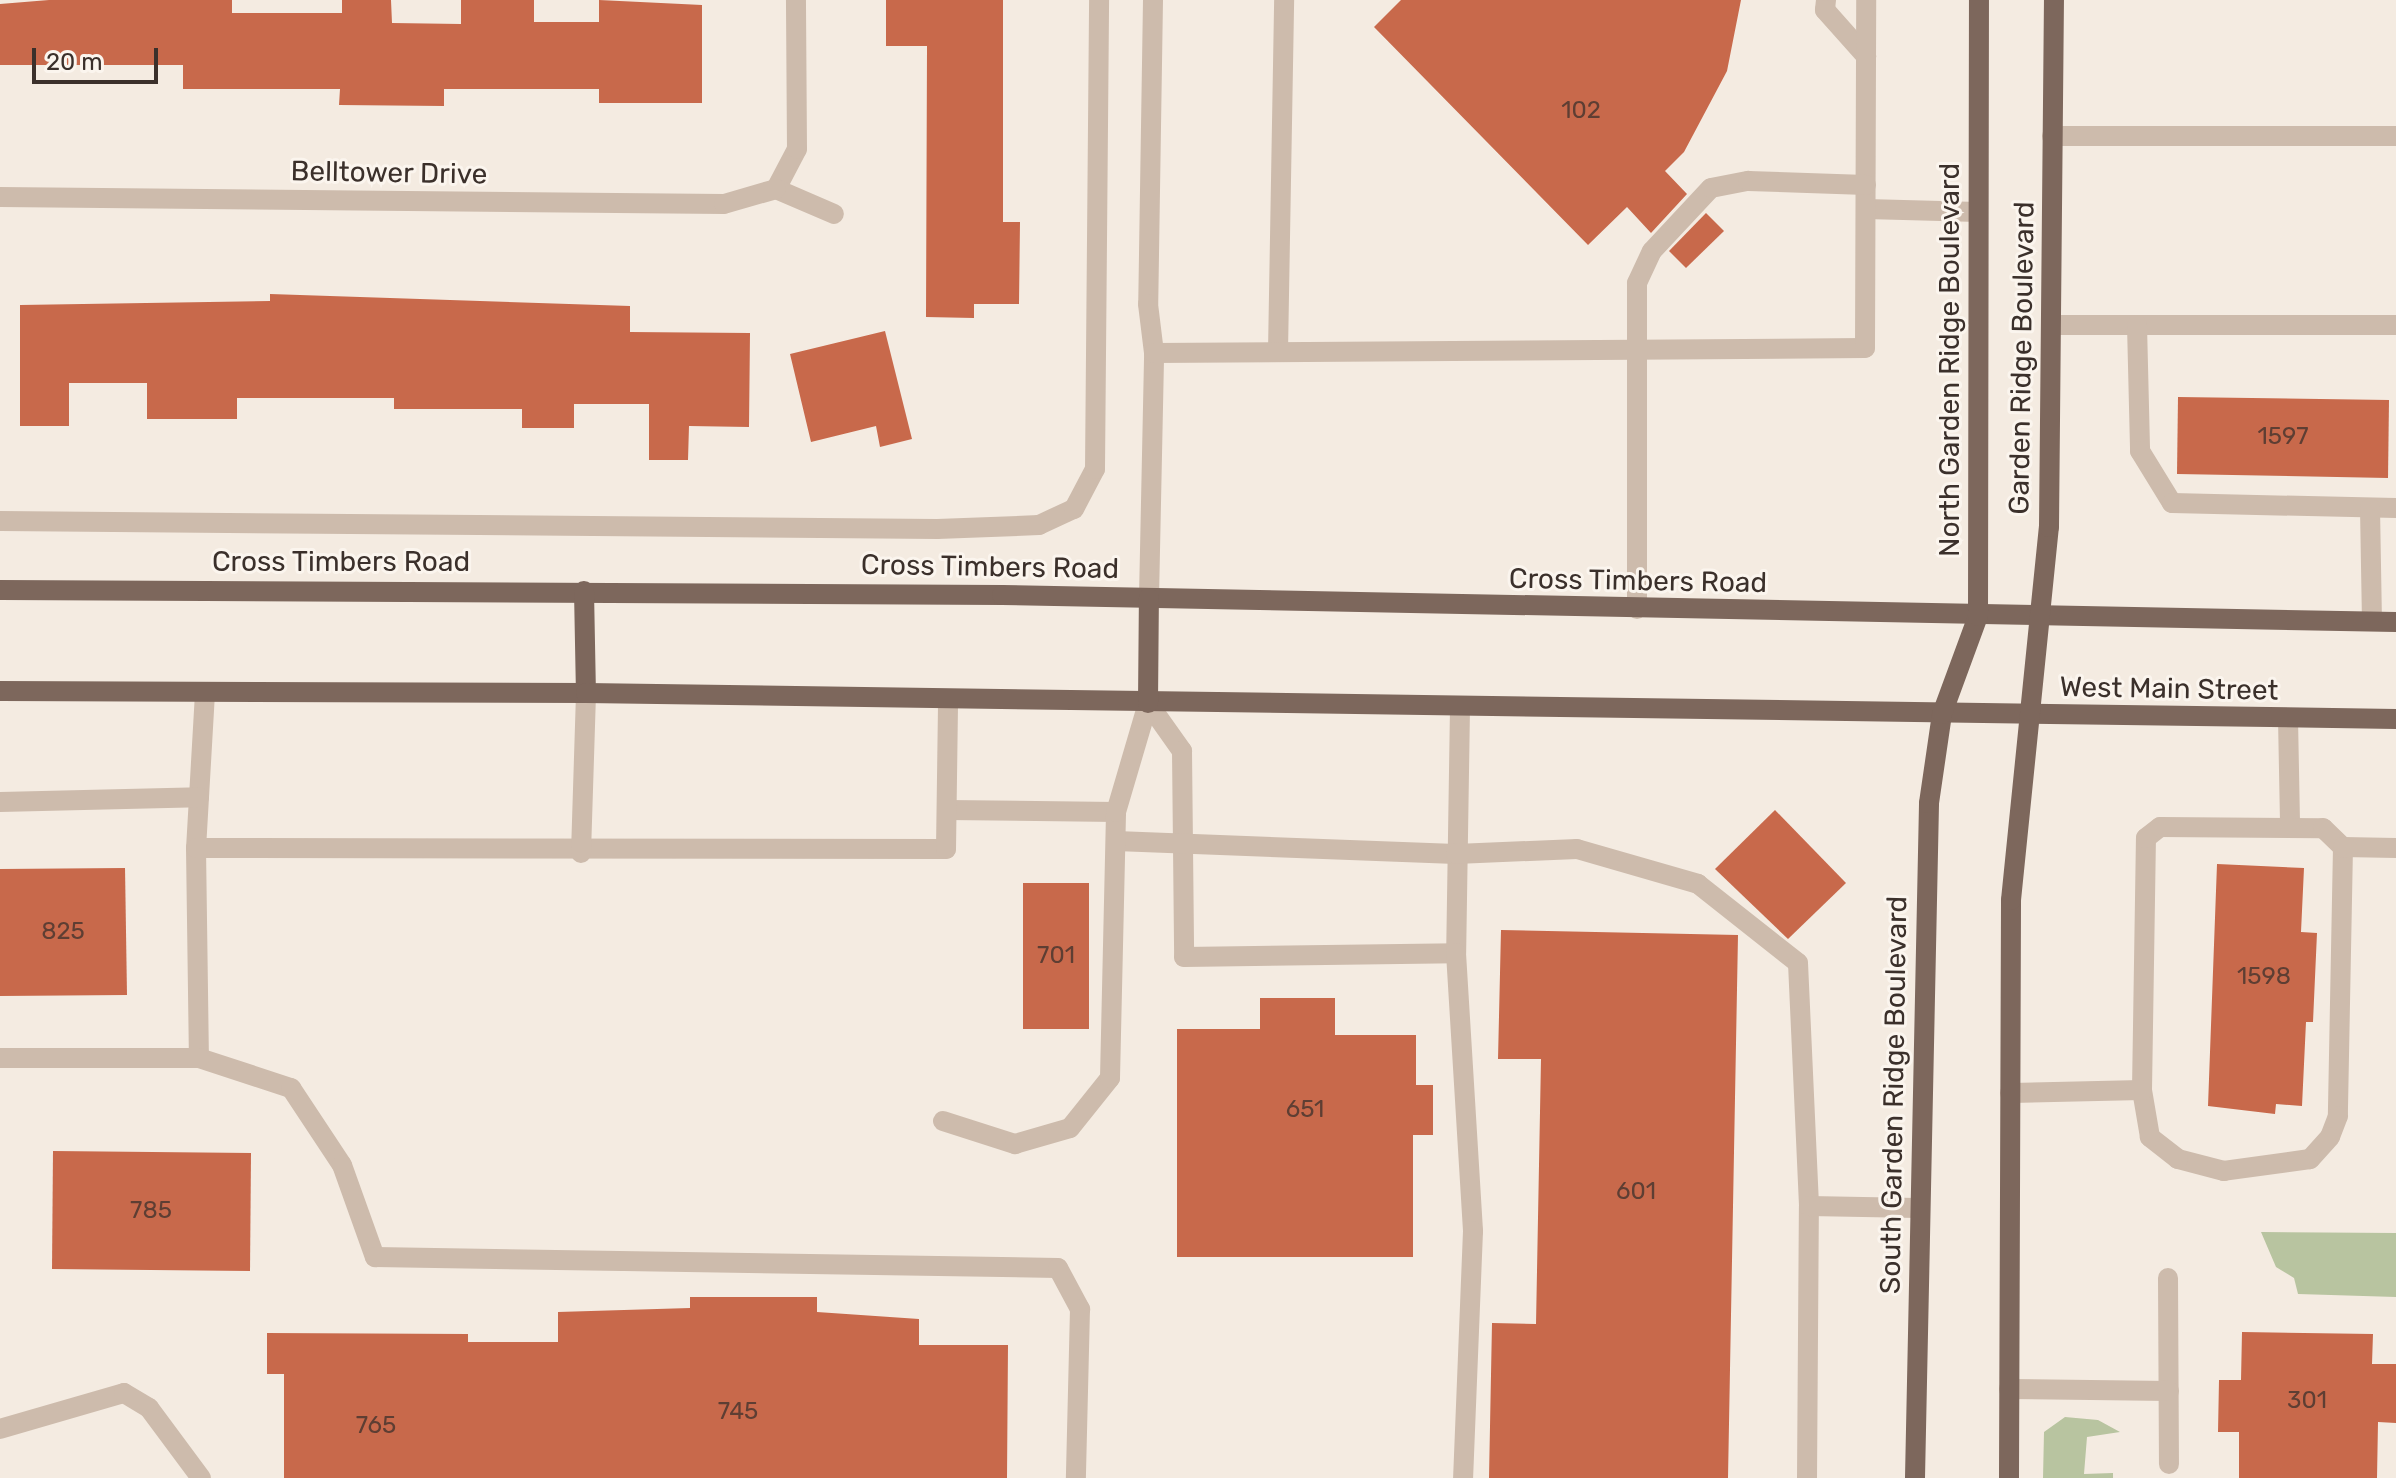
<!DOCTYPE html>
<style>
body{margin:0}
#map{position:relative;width:2396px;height:1478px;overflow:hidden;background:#f4ebe1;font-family:Rubik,sans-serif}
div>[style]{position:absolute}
.green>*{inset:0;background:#b8c4a0}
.building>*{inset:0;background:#c8694b}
.minor>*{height:20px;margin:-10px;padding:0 10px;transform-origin:10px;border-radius:10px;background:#cdbbac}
.major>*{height:20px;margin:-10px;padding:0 10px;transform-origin:10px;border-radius:10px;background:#7d675c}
span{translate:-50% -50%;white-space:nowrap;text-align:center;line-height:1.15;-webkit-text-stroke:6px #fbf5ee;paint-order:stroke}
.number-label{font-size:24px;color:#5e3e33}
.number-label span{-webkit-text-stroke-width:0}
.street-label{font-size:28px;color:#3b302b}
.scale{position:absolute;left:32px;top:48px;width:126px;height:36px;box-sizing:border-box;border:4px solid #3b302b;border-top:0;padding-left:10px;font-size:24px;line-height:28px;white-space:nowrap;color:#3b302b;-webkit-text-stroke:6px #fbf5ee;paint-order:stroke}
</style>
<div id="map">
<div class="green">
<i style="clip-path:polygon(2261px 1232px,2396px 1233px,2396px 1297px,2298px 1294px,2294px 1278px,2276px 1267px)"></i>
<i style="clip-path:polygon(2065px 1417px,2098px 1420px,2120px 1432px,2087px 1437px,2084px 1474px,2113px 1473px,2113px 1478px,2043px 1478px,2044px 1432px)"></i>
</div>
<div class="building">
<i style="clip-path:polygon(49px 0,232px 0,232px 13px,342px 13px,342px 0,391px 0,392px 23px,461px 24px,461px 0,534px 0,534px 22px,599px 22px,599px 0,702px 5px,702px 103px,599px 103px,599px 89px,444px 89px,444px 106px,339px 105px,340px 89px,183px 89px,183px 65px,0 65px,0 4px)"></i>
<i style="clip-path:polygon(886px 0,1003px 0,1003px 222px,1020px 222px,1019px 304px,974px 304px,974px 318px,926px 317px,927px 46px,886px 46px)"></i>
<i style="clip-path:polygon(1401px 0,1741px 0,1727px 71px,1684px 152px,1665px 171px,1687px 194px,1651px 233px,1627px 207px,1588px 245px,1374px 27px)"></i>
<i style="clip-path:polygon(1706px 213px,1724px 231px,1686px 268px,1669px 251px)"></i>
<i style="clip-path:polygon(270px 294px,630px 306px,630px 332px,750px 333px,749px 427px,689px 426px,688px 460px,649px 460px,649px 404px,574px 404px,574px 428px,522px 428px,522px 409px,394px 409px,394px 398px,237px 398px,237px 419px,147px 419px,147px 383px,69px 383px,69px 426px,20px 426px,20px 305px,270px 301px)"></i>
<i style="clip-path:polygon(885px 331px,912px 439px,880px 447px,876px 426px,811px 442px,790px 354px)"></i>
<i style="clip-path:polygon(2178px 397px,2389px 400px,2388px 478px,2177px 474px)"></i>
<i style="clip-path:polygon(1775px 810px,1846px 883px,1788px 939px,1715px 869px)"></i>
<i style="clip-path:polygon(2217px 864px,2304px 868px,2301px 932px,2317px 933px,2313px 1022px,2306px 1022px,2302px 1106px,2276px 1104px,2275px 1114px,2208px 1106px)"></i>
<i style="clip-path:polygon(125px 868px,127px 995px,0 996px,0 869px)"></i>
<i style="clip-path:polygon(1023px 883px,1089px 883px,1089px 1029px,1023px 1029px)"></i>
<i style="clip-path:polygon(1501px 930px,1738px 935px,1728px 1478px,1489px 1478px,1492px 1323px,1536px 1324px,1541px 1059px,1498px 1059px)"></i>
<i style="clip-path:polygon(1260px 998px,1335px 998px,1335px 1035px,1416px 1035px,1416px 1085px,1433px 1085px,1433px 1135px,1413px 1135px,1413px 1257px,1177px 1257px,1177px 1029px,1260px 1029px)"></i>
<i style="clip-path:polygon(53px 1151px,251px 1153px,250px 1271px,52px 1269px)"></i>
<i style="clip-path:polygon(690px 1297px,817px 1297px,817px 1312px,919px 1319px,919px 1345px,1008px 1345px,1007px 1478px,284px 1478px,284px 1374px,267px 1374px,267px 1333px,468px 1334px,468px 1342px,558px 1342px,558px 1312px,690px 1308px)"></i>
<i style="clip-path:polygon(2242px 1332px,2373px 1334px,2372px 1364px,2396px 1364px,2396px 1423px,2378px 1422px,2377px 1478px,2239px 1478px,2239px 1432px,2218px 1432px,2219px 1380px,2241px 1380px)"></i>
</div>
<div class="minor">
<i style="left:1153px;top:0;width:304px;rotate:90.9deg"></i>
<i style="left:1148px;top:304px;width:49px;rotate:83deg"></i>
<i style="left:1826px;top:0;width:10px;rotate:96deg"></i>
<i style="left:1825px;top:10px;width:62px;rotate:48.3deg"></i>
<i style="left:2052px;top:136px;width:344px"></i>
<i style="left:776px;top:189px;width:45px;rotate:-62.3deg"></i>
<i style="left:797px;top:149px;width:149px;rotate:-90.4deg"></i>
<i style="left:776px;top:189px;width:63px;rotate:23.3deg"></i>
<i style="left:0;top:197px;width:724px;rotate:0.55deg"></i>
<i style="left:724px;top:204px;width:54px;rotate:-16.1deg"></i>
<i style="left:1866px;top:209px;width:112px;rotate:1.5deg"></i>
<i style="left:2051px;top:325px;width:345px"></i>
<i style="left:2137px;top:325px;width:126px;rotate:88.6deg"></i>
<i style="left:2140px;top:451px;width:61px;rotate:58.4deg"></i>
<i style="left:2172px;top:503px;width:224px;rotate:1.3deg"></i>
<i style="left:1278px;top:352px;width:352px;rotate:-89deg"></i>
<i style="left:2370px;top:508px;width:113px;rotate:89deg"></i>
<i style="left:0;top:521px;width:937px;rotate:0.49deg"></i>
<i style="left:937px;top:529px;width:102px;rotate:-2.2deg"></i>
<i style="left:1039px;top:525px;width:38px;rotate:-25deg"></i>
<i style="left:1074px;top:509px;width:45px;rotate:-62.3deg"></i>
<i style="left:1095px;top:469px;width:469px;rotate:-89.5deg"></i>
<i style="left:1149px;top:598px;width:245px;rotate:-88.8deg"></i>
<i style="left:1154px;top:353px;width:711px;rotate:-0.4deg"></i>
<i style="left:1865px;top:348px;width:348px;rotate:-89.8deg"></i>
<i style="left:1637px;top:609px;width:326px;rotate:-90deg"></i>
<i style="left:1637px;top:283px;width:35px;rotate:-65deg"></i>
<i style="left:1652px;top:251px;width:86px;rotate:-46.9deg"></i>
<i style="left:1711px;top:188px;width:38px;rotate:-11deg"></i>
<i style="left:1748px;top:181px;width:118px;rotate:1.9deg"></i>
<i style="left:205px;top:693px;width:155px;rotate:93.3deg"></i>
<i style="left:196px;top:848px;width:210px;rotate:89.2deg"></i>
<i style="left:199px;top:1058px;width:97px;rotate:18.1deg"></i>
<i style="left:291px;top:1088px;width:92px;rotate:56.5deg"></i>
<i style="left:342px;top:1165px;width:98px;rotate:70.3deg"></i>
<i style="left:375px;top:1257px;width:683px;rotate:0.92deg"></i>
<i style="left:1058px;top:1268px;width:47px;rotate:61.8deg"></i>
<i style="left:1080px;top:1309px;width:169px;rotate:91.4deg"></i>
<i style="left:1148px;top:703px;width:59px;rotate:54.7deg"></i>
<i style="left:1182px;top:751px;width:206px;rotate:89.4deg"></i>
<i style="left:1184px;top:957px;width:272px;rotate:-0.8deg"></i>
<i style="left:1460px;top:708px;width:245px;rotate:90.9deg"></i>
<i style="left:1456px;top:953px;width:279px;rotate:86.5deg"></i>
<i style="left:1473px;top:1231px;width:247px;rotate:92.3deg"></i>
<i style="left:2288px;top:718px;width:109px;rotate:88.9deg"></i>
<i style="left:0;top:802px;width:199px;rotate:-1.4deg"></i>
<i style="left:947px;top:810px;width:169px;rotate:0.7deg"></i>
<i style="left:1116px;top:841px;width:340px;rotate:2.2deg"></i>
<i style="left:1456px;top:854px;width:121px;rotate:-2.4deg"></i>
<i style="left:1577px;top:849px;width:126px;rotate:16.1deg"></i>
<i style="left:1698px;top:884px;width:127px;rotate:38.3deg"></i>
<i style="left:1798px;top:963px;width:243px;rotate:87.4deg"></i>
<i style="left:2343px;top:847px;width:269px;rotate:91.1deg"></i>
<i style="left:2338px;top:1116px;width:22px;rotate:111deg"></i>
<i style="left:2330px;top:1137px;width:30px;rotate:132deg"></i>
<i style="left:2310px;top:1159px;width:87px;rotate:172.1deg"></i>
<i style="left:2224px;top:1171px;width:48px;rotate:-165.4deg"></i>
<i style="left:2178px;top:1159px;width:36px;rotate:-142deg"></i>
<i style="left:2150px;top:1137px;width:48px;rotate:-99.7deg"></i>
<i style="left:2142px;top:1090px;width:252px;rotate:-89.1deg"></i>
<i style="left:2146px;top:838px;width:18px;rotate:-38deg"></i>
<i style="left:2160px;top:827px;width:163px;rotate:0.4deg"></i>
<i style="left:2323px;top:828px;width:28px;rotate:44deg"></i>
<i style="left:2343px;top:847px;width:53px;rotate:1.1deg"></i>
<i style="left:196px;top:848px;width:750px;rotate:0.08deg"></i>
<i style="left:946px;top:849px;width:150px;rotate:-89.2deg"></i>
<i style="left:581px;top:853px;width:160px;rotate:-88.2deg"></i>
<i style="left:0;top:1058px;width:199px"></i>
<i style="left:2010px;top:1093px;width:132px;rotate:-1.3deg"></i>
<i style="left:943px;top:1121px;width:76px;rotate:17.7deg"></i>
<i style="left:1015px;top:1144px;width:57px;rotate:-16.2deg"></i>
<i style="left:1070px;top:1128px;width:64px;rotate:-51.3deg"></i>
<i style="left:1110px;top:1078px;width:266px;rotate:-88.7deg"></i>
<i style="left:1116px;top:812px;width:114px;rotate:-73.6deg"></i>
<i style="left:2168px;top:1278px;width:186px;rotate:89.7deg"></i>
<i style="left:2009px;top:1389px;width:160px;rotate:0.7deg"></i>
<i style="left:0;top:1429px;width:129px;rotate:-16.2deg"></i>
<i style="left:124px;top:1393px;width:29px;rotate:31deg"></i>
<i style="left:149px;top:1408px;width:87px;rotate:53.4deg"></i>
<i style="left:1807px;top:1478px;width:272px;rotate:-89.6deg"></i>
<i style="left:1809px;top:1206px;width:108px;rotate:1.1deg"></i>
</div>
<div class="major">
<i style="left:0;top:590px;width:1002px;rotate:0.29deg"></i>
<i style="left:1002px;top:595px;width:1394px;rotate:1.11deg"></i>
<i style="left:584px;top:591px;width:102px;rotate:88.9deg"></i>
<i style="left:0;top:691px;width:586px;rotate:0.2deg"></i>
<i style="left:586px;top:693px;width:1810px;rotate:0.82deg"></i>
<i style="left:1148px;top:703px;width:105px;rotate:-89.5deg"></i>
<i style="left:1915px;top:1478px;width:675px;rotate:-88.81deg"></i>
<i style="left:1929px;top:803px;width:90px;rotate:-81.7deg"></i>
<i style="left:1942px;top:714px;width:104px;rotate:-69.8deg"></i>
<i style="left:1978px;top:616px;width:616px;rotate:-89.91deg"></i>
<i style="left:2009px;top:1478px;width:578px;rotate:-89.8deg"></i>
<i style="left:2011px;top:900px;width:375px;rotate:-84.2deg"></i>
<i style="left:2049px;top:527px;width:527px;rotate:-89.46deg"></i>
</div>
<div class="number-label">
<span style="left:1581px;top:111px">102</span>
<span style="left:2283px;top:437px">1597</span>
<span style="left:63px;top:932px">825</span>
<span style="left:1056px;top:956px">701</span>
<span style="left:2264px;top:977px">1598</span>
<span style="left:1305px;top:1110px">651</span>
<span style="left:1636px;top:1192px">601</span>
<span style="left:151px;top:1211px">785</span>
<span style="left:2307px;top:1401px">301</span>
<span style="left:738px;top:1412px">745</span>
<span style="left:376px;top:1426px">765</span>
</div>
<div class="street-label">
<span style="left:389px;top:173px;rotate:1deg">Belltower Drive</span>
<span style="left:2022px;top:358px;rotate:-89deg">Garden Ridge Boulevard</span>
<span style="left:1950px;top:360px;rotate:-90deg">North Garden Ridge Boulevard</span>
<span style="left:341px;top:562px">Cross Timbers Road</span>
<span style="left:990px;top:567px;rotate:1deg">Cross Timbers Road</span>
<span style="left:1638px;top:581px;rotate:1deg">Cross Timbers Road</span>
<span style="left:2169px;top:689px;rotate:1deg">West Main Street</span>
<span style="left:1894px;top:1095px;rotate:-89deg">South Garden Ridge Boulevard</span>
</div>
<div class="scale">20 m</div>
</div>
